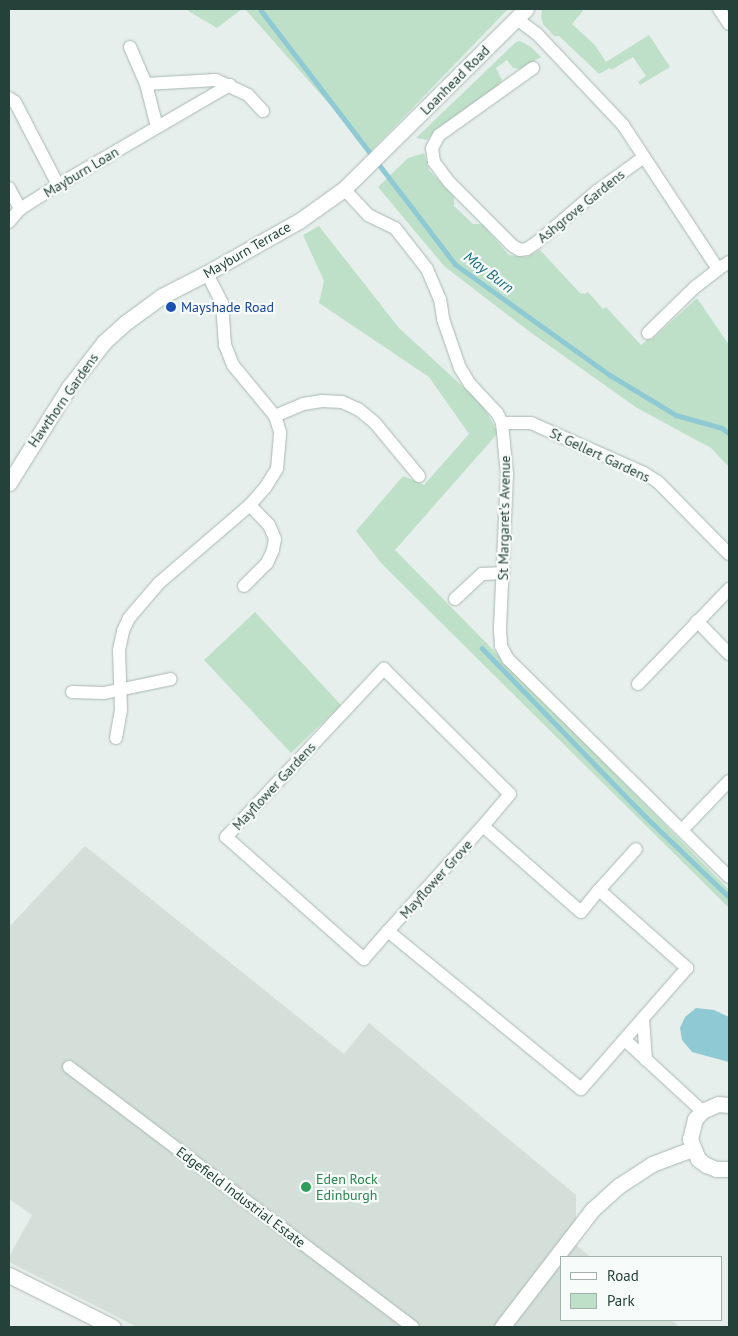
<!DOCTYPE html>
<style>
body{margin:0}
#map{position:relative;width:738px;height:1336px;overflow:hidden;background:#e6efeb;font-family:"PT Sans",sans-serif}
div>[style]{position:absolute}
.built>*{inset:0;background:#d4dfda}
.green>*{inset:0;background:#bfe0c8}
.water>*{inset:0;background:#8ec9d4}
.stream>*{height:4.5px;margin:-2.25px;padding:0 2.25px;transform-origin:2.25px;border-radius:2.25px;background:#8ec9d4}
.roads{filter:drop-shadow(0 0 1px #a8b8b2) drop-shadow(0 0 1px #a8b8b2)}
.street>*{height:12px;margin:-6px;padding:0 6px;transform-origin:6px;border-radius:6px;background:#fff}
.secondary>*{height:15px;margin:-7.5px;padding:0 7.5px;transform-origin:7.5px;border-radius:7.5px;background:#fff}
.dots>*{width:14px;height:14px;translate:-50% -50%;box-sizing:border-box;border:2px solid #f7fbf9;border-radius:50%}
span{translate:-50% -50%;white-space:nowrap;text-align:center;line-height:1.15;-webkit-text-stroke:4.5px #f7fbf9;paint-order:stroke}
.street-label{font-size:14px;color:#24423a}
.transit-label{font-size:14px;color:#164399}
.left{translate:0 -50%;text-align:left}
.leisure-label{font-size:14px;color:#27864d}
.water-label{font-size:15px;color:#1c6f80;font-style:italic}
.frame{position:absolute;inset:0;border:10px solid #24423a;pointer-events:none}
.legend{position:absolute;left:560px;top:1256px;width:162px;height:65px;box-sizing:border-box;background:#f7fbf9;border:1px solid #a3b1ad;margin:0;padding:6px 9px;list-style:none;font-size:15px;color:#24423a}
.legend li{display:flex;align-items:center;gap:10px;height:25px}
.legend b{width:25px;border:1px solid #a3b1ad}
</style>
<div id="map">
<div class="built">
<i style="clip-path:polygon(85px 846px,344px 1054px,369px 1023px,576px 1195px,576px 1245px,591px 1257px,562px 1257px,562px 1320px,671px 1320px,680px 1327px,137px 1327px,9px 1262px,9px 1257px,32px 1215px,9px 1199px,9px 927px)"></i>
</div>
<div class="green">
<i style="clip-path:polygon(185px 9px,242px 9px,217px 28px)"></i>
<i style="clip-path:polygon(245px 9px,508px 9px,371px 151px)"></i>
<i style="clip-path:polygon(542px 9px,581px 9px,583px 11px,572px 24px,595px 45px,606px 62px,649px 35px,670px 67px,640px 85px,638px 82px,646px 76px,633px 57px,611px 70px,610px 68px,599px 74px,559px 36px,554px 36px,543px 24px,541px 17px)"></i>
<i style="clip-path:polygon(520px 41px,531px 47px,541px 57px,520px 69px,513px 68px,507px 60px,496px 68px,502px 80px,495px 89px,432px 134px,427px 140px,416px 138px,516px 42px)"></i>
<i style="clip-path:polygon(424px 153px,429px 170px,454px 197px,454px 206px,473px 224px,482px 224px,509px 255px,526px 257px,540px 250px,580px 293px,585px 294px,588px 292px,603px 309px,606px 307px,641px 345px,649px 338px,651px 340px,697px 298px,729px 345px,729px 467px,711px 448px,637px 408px,530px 332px,444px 266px,378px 187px,408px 158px)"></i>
<i style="clip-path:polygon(319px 226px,399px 328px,483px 405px,498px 433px,395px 550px,729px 890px,729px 908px,382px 564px,356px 531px,403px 476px,424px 485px,469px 434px,429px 377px,319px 303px,324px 281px,303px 235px)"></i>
<i style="clip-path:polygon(255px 612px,341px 705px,291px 753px,204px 660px)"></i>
</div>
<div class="water">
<i style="clip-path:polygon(696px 1008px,714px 1010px,729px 1017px,729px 1062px,692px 1052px,682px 1040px,680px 1028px,685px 1017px)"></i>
</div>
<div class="stream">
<i style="left:261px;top:10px;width:320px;rotate:52.6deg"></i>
<i style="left:455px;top:264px;width:191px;rotate:35.6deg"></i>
<i style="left:610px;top:375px;width:77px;rotate:31.2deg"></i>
<i style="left:676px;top:415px;width:48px;rotate:15.8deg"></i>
<i style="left:722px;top:428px;width:9px;rotate:36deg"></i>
<i style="left:482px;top:648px;width:235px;rotate:45.9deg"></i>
<i style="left:646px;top:817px;width:115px;rotate:43.9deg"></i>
</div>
<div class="roads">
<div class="street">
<i style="left:719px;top:9px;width:18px;rotate:56deg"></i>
<i style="left:517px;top:19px;width:26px;rotate:37deg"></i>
<i style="left:538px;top:35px;width:124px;rotate:46.6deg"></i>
<i style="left:623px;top:125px;width:173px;rotate:56.6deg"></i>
<i style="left:718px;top:269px;width:13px;rotate:-32deg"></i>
<i style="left:130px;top:47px;width:40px;rotate:66.6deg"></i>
<i style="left:533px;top:68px;width:115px;rotate:144.5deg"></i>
<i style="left:439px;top:135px;width:15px;rotate:118deg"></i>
<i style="left:432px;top:148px;width:14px;rotate:82deg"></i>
<i style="left:434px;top:162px;width:26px;rotate:53deg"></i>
<i style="left:450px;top:183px;width:89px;rotate:45deg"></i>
<i style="left:513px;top:246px;width:8px;rotate:30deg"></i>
<i style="left:520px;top:250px;width:7px;rotate:-8deg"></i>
<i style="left:527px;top:249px;width:11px;rotate:-34deg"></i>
<i style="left:536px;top:243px;width:80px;rotate:-40.4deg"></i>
<i style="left:597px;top:191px;width:58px;rotate:-35.9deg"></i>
<i style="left:9px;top:98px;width:7px;rotate:34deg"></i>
<i style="left:15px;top:102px;width:93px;rotate:62.6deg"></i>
<i style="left:157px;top:127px;width:44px;rotate:-104.3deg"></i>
<i style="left:146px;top:84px;width:70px;rotate:-3.3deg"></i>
<i style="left:216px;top:80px;width:35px;rotate:25deg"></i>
<i style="left:248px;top:95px;width:22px;rotate:47deg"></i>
<i style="left:9px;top:188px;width:24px;rotate:62deg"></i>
<i style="left:344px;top:189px;width:35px;rotate:47deg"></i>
<i style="left:368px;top:215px;width:30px;rotate:26deg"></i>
<i style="left:395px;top:228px;width:52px;rotate:52deg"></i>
<i style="left:427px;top:269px;width:33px;rotate:67deg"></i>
<i style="left:440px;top:299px;width:20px;rotate:81deg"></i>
<i style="left:443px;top:319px;width:52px;rotate:70.9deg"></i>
<i style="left:460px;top:368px;width:19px;rotate:58deg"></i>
<i style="left:470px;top:384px;width:40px;rotate:47deg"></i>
<i style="left:497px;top:413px;width:11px;rotate:63deg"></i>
<i style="left:502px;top:423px;width:51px;rotate:84.4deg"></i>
<i style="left:507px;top:474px;width:156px;rotate:92.6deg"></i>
<i style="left:500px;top:630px;width:16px;rotate:86deg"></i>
<i style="left:501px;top:646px;width:15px;rotate:62deg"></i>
<i style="left:508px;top:659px;width:310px;rotate:44.6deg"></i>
<i style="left:9px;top:222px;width:17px;rotate:-50deg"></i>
<i style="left:20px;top:209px;width:45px;rotate:-32.3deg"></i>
<i style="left:58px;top:185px;width:199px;rotate:-30.2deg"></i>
<i style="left:648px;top:333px;width:64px;rotate:-44.4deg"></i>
<i style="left:694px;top:288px;width:31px;rotate:-38deg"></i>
<i style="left:275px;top:416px;width:30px;rotate:-23deg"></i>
<i style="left:303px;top:404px;width:19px;rotate:-9deg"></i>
<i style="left:322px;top:401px;width:20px;rotate:3deg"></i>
<i style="left:342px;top:402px;width:17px;rotate:24deg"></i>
<i style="left:358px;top:409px;width:22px;rotate:39deg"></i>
<i style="left:375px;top:423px;width:69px;rotate:50.3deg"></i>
<i style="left:502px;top:423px;width:29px"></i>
<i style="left:531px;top:423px;width:124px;rotate:23.9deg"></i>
<i style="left:644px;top:473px;width:17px;rotate:33deg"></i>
<i style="left:658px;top:482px;width:101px;rotate:45.4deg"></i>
<i style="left:244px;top:586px;width:33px;rotate:-45deg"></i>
<i style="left:267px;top:563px;width:14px;rotate:-65deg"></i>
<i style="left:273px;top:550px;width:11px;rotate:-80deg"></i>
<i style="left:275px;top:539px;width:15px;rotate:-113deg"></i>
<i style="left:269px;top:525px;width:28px;rotate:-134deg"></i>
<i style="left:455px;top:599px;width:37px;rotate:-43deg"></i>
<i style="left:482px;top:574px;width:21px;rotate:-3deg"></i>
<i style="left:697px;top:621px;width:46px;rotate:45.9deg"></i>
<i style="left:384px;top:669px;width:177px;rotate:44.8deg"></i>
<i style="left:510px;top:794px;width:42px;rotate:130.2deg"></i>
<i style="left:483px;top:826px;width:130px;rotate:41.3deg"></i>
<i style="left:581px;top:912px;width:28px;rotate:-51deg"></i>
<i style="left:599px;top:890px;width:118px;rotate:41.6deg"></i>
<i style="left:687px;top:968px;width:161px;rotate:131.2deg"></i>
<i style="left:581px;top:1089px;width:249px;rotate:-140.7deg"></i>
<i style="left:388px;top:931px;width:37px;rotate:131deg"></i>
<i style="left:364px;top:959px;width:184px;rotate:-138.5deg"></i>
<i style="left:226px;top:837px;width:231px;rotate:-46.8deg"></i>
<i style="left:638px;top:684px;width:132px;rotate:-46.2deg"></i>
<i style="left:72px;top:692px;width:32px;rotate:2deg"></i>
<i style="left:104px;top:693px;width:68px;rotate:-11.8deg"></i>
<i style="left:116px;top:738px;width:28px;rotate:-80deg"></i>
<i style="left:121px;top:710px;width:60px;rotate:-91.9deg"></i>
<i style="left:119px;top:650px;width:19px;rotate:-78deg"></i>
<i style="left:123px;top:631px;width:14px;rotate:-65deg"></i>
<i style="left:129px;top:618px;width:46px;rotate:-49.4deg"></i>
<i style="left:159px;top:583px;width:120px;rotate:-40.6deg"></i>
<i style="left:250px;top:505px;width:23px;rotate:-49deg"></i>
<i style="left:265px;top:488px;width:22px;rotate:-58deg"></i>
<i style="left:277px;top:469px;width:37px;rotate:-85deg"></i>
<i style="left:280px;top:432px;width:17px;rotate:-107deg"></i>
<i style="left:275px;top:416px;width:66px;rotate:-129.5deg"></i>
<i style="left:233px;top:365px;width:22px;rotate:-112deg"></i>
<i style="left:225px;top:345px;width:42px;rotate:-94.1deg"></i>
<i style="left:222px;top:303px;width:34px;rotate:-117deg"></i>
<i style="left:682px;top:830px;width:68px;rotate:-46.2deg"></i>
<i style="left:599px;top:890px;width:55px;rotate:-47.9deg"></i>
<i style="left:388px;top:931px;width:142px;rotate:-47.9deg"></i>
<i style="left:643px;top:1019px;width:41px;rotate:85.8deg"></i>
<i style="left:625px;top:1040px;width:105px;rotate:42.7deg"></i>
<i style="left:69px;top:1067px;width:431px;rotate:37.1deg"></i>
</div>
<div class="secondary">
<i style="left:9px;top:483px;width:113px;rotate:-58deg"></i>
<i style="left:69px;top:387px;width:57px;rotate:-52.1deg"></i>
<i style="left:104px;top:342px;width:28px;rotate:-42deg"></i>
<i style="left:125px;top:323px;width:46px;rotate:-36.1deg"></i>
<i style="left:162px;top:296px;width:51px;rotate:-27.1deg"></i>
<i style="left:207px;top:273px;width:106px;rotate:-29.5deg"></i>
<i style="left:299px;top:221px;width:55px;rotate:-35.4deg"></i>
<i style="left:344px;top:189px;width:256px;rotate:-44.7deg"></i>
<i style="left:729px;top:1105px;width:11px;rotate:-175deg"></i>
<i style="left:718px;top:1104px;width:17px;rotate:156deg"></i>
<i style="left:702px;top:1111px;width:11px;rotate:131deg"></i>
<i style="left:695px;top:1119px;width:21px;rotate:104deg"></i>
<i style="left:690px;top:1139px;width:22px;rotate:68deg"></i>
<i style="left:698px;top:1159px;width:10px;rotate:37deg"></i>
<i style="left:706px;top:1165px;width:11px;rotate:22deg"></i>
<i style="left:716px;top:1169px;width:13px"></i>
<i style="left:9px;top:1275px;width:116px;rotate:26.6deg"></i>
<i style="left:502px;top:1327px;width:149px;rotate:-52.4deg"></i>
<i style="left:593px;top:1209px;width:36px;rotate:-42deg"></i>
<i style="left:620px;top:1185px;width:38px;rotate:-33deg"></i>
<i style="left:652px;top:1164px;width:43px;rotate:-20.6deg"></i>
</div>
</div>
<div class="dots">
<i style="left:171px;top:307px;background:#1a4fb4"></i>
<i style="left:306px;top:1187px;background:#2e9e5b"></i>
</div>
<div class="street-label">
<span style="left:455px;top:80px;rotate:-45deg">Loanhead Road</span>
<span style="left:81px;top:172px;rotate:-31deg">Mayburn Loan</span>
<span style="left:581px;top:206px;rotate:-39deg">Ashgrove Gardens</span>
<span style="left:247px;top:250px;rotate:-30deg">Mayburn Terrace</span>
<span style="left:63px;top:400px;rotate:-55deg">Hawthorn Gardens</span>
<span style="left:600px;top:455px;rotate:25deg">St Gellert Gardens</span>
<span style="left:504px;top:518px;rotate:-89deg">St Margaret's Avenue</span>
<span style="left:274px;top:786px;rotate:-47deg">Mayflower Gardens</span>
<span style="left:436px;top:879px;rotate:-48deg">Mayflower Grove</span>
<span style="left:241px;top:1197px;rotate:37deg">Edgefield Industrial Estate</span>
</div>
<div class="transit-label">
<span class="left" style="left:181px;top:307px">Mayshade Road</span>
</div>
<div class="leisure-label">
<span class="left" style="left:316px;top:1187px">Eden Rock<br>Edinburgh</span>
</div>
<div class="water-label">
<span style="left:489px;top:272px;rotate:37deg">May Burn</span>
</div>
<div class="frame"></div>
<ul class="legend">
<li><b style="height:6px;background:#fff"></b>Road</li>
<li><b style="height:14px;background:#bfe0c8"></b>Park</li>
</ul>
</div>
